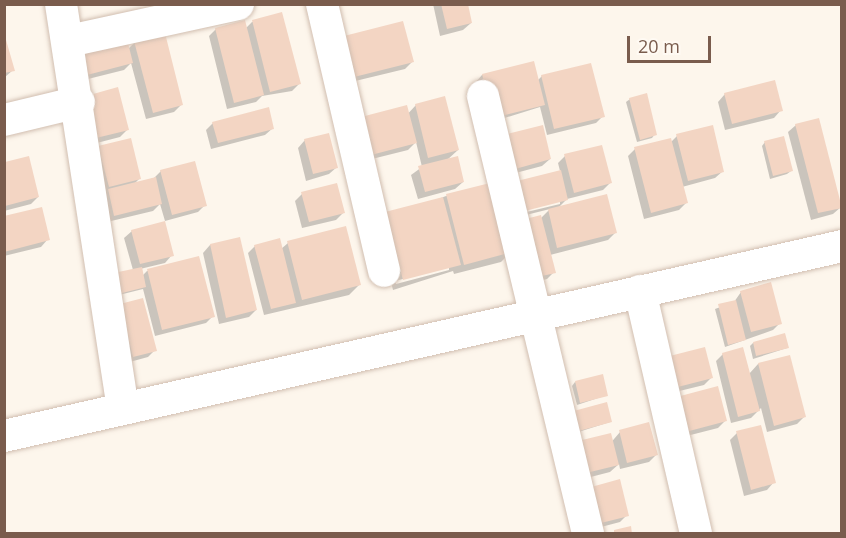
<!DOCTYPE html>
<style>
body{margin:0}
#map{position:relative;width:846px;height:538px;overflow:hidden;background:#fdf6ec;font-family:"Open Sans",sans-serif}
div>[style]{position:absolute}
.shadow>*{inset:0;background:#0003}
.building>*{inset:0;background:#f3d5c3}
.roads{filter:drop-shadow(0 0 2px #d1beb0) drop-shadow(0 0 2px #d1beb0)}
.minor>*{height:32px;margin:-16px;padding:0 16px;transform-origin:16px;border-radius:16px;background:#fff}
span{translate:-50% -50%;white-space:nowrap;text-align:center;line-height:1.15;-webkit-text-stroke:5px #fffaf3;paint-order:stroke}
.frame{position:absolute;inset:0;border:6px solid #7a5c4d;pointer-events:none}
.scale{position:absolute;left:627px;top:36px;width:84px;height:27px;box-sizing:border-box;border:3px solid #7a5c4d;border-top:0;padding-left:8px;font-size:18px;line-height:21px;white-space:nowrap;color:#7a5c4d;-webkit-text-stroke:4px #fffaf3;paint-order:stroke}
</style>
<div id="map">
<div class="shadow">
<i style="clip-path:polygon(433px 4px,466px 4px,471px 23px,463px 30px,440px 36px)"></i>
<i style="clip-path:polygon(281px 14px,299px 84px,292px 91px,262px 96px,256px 102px,227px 109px,209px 36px,216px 29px,246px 28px,252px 22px)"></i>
<i style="clip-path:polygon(4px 36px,13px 70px,4px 78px)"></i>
<i style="clip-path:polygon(135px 42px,181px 105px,174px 112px,146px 119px,131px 63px,124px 70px,80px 81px,74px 59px,128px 49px)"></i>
<i style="clip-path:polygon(337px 44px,412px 62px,405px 69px,347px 83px)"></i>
<i style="clip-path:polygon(533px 63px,537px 81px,542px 76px,603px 116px,596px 123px,547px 135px,540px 107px,485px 124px,475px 83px,482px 75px)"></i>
<i style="clip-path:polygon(725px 94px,781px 110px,774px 118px,725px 130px,718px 102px)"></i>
<i style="clip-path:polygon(630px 99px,655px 134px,652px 138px,637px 142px,626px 102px)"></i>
<i style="clip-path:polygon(79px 104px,127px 130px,120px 137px,89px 145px)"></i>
<i style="clip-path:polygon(416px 105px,458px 150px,447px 160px,463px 182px,455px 189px,418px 199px,411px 175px,422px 167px,416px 142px,408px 150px,364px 161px)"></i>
<i style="clip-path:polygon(213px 123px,273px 128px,265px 135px,211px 149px,206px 130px)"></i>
<i style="clip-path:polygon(796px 125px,841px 207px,833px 214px,811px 220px,788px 132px)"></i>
<i style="clip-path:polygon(677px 136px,723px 171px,715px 178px,682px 187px,686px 203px,679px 210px,644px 219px,628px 156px,635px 149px,671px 142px)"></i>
<i style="clip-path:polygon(305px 140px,337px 167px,329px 174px,306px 181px,298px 148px)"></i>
<i style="clip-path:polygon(765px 142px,791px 171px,787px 174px,770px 179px,762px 146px)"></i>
<i style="clip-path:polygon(493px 145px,550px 159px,542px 166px,501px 177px)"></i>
<i style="clip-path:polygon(evenodd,601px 147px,610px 183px,603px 190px,567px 199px,558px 208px,606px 195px,615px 233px,608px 240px,550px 255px,554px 272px,547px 279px,525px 285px,512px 229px,519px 222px,541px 218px,550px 209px,514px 218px,507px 190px,514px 183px,560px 171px,558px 163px,565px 156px,601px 147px,560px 200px,560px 204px,514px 215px,513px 212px,560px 200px)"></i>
<i style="clip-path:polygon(99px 148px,140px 178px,134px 184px,154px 178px,161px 171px,205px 205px,198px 212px,165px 221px,160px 204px,153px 211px,107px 222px,101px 198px,106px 192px,102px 193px)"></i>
<i style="clip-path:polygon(28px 158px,38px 197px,31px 204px,4px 211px,4px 164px)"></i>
<i style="clip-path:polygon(evenodd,493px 184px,511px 252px,501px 262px,454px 274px,453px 271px,393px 290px,376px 223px,446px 196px,493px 184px,449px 267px,449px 270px,396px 284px,395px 281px,449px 267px)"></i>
<i style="clip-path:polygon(302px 194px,343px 213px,336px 220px,302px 228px,295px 201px)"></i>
<i style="clip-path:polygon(4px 218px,48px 239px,41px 247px,4px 256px)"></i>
<i style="clip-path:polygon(132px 231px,172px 255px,165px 263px,140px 269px,142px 276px,147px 271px,198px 258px,213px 316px,206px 323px,155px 336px,143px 289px,111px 297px,133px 270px,124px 238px)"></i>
<i style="clip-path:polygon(239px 239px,256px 310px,249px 317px,219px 324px,203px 253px,210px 245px)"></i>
<i style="clip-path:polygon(288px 243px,359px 285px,349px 295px,264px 315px,248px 253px,255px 246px,281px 249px)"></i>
<i style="clip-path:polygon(741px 292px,780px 323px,773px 330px,725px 347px,715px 309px,734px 302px)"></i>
<i style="clip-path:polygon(121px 305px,155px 350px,148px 357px,126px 363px)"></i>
<i style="clip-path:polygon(753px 343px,787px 348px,753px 359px,750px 346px)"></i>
<i style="clip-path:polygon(723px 354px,749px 374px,758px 364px,789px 357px,804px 417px,797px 424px,767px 432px,761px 408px,751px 418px,731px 423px,716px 361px)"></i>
<i style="clip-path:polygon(659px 361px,711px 378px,704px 385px,659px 396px)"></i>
<i style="clip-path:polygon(575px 382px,607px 395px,577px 405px,572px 386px)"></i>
<i style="clip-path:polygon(663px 407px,725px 421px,718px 428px,671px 440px)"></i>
<i style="clip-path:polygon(567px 417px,610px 422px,572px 434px)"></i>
<i style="clip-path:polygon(620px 432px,656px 455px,649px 462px,620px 469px,619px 464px,610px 472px,579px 480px)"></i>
<i style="clip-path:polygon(737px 433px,774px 482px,767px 490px,744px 496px,730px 440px)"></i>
<i style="clip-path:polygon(578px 497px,627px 515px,620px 522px,586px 531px)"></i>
</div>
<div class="building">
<i style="clip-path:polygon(441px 4px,468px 4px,472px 23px,447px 29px)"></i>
<i style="clip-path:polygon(282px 12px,301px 84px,270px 92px,252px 20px)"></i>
<i style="clip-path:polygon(245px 20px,264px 95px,234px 103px,215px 28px)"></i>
<i style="clip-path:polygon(403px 21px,414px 62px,354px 77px,344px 36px)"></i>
<i style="clip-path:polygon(4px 33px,15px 71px,4px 73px)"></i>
<i style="clip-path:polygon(165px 33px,183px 105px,153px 113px,134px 41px)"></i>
<i style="clip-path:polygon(127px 39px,133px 63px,87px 75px,81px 50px)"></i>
<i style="clip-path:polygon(534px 61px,545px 105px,493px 118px,482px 74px)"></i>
<i style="clip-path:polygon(591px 63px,605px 117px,554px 129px,541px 75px)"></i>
<i style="clip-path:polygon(775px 80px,783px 111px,732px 124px,724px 93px)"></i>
<i style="clip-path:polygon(118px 87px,129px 130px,96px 138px,86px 96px)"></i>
<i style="clip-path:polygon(647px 93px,657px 135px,640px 140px,629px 98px)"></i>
<i style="clip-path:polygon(445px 96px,459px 150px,428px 158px,415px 104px)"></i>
<i style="clip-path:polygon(407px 105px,417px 143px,371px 155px,361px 117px)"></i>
<i style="clip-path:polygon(269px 107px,274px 129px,218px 143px,212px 122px)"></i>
<i style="clip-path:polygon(819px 118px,842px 208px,818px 213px,795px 124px)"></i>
<i style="clip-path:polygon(543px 125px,551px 159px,508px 171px,499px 136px)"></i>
<i style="clip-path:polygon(713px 125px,724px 172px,688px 181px,676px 134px)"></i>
<i style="clip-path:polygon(329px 133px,338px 168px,313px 174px,304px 139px)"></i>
<i style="clip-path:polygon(784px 136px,793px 171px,773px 176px,764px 141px)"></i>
<i style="clip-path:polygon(131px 138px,141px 179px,109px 187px,98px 146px)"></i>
<i style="clip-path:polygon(671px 138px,688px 203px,651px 213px,634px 147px)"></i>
<i style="clip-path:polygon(602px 145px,612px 183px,574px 193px,564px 154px)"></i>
<i style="clip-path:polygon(29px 156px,39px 197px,5px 206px,5px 162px)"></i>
<i style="clip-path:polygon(458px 156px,464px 182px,425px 192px,418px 166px)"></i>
<i style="clip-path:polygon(195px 161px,207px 206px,172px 215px,160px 170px)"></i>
<i style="clip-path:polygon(561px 170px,568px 200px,521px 212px,513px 182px)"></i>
<i style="clip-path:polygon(156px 177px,162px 204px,114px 216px,108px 189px)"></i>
<i style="clip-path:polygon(494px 182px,512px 252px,464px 265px,446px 194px)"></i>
<i style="clip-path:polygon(337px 183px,345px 213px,309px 222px,301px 192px)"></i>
<i style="clip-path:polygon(607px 194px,617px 233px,557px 248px,548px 209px)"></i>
<i style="clip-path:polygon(443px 197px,461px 265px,403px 280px,385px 212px)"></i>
<i style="clip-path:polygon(42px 207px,50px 240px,4px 252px,4px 216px)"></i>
<i style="clip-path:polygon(541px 215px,556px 273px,532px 278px,518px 221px)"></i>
<i style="clip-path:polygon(165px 221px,174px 256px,140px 264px,131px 230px)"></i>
<i style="clip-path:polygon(346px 226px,361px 285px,302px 300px,287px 241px)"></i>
<i style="clip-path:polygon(240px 237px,257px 310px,226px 318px,210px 244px)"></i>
<i style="clip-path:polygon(280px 238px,296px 303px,271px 309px,254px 245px)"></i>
<i style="clip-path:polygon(199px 256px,215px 317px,162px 330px,147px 269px)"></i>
<i style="clip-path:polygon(142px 267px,146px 287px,114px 295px,109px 274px)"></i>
<i style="clip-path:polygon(771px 282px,782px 324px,751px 332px,740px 291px)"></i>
<i style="clip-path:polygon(143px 298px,157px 351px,133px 357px,120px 304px)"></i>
<i style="clip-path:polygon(736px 300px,746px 340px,728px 345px,718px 304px)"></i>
<i style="clip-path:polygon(785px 333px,789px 348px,756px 356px,753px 342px)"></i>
<i style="clip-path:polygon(705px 347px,713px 378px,666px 390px,658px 359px)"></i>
<i style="clip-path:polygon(743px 347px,760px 411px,738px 417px,722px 353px)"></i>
<i style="clip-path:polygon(790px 355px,806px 417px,774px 426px,758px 363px)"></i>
<i style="clip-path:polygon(603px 374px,608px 396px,580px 403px,575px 381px)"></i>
<i style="clip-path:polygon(718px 386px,727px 421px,678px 434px,669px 399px)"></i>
<i style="clip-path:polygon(607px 402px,612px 422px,575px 432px,570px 412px)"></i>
<i style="clip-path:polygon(649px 422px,658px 455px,627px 463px,619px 430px)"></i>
<i style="clip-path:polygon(761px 425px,776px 483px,751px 490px,736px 431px)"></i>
<i style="clip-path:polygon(611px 433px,619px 465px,586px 473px,578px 441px)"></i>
<i style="clip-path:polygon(620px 479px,629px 516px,593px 525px,584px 489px)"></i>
<i style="clip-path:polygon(631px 526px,632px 534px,614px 534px,614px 530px)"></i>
</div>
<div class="roads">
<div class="minor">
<i style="left:61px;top:4px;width:408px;rotate:81.3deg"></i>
<i style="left:322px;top:4px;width:274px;rotate:76.9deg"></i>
<i style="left:69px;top:41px;width:173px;rotate:-12.3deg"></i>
<i style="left:483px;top:96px;width:450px;rotate:76.5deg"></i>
<i style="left:4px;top:120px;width:77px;rotate:-13.5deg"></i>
<i style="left:640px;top:291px;width:249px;rotate:77deg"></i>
<i style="left:4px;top:436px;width:859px;rotate:-12.77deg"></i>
</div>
</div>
<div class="frame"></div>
<div class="scale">20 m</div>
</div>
